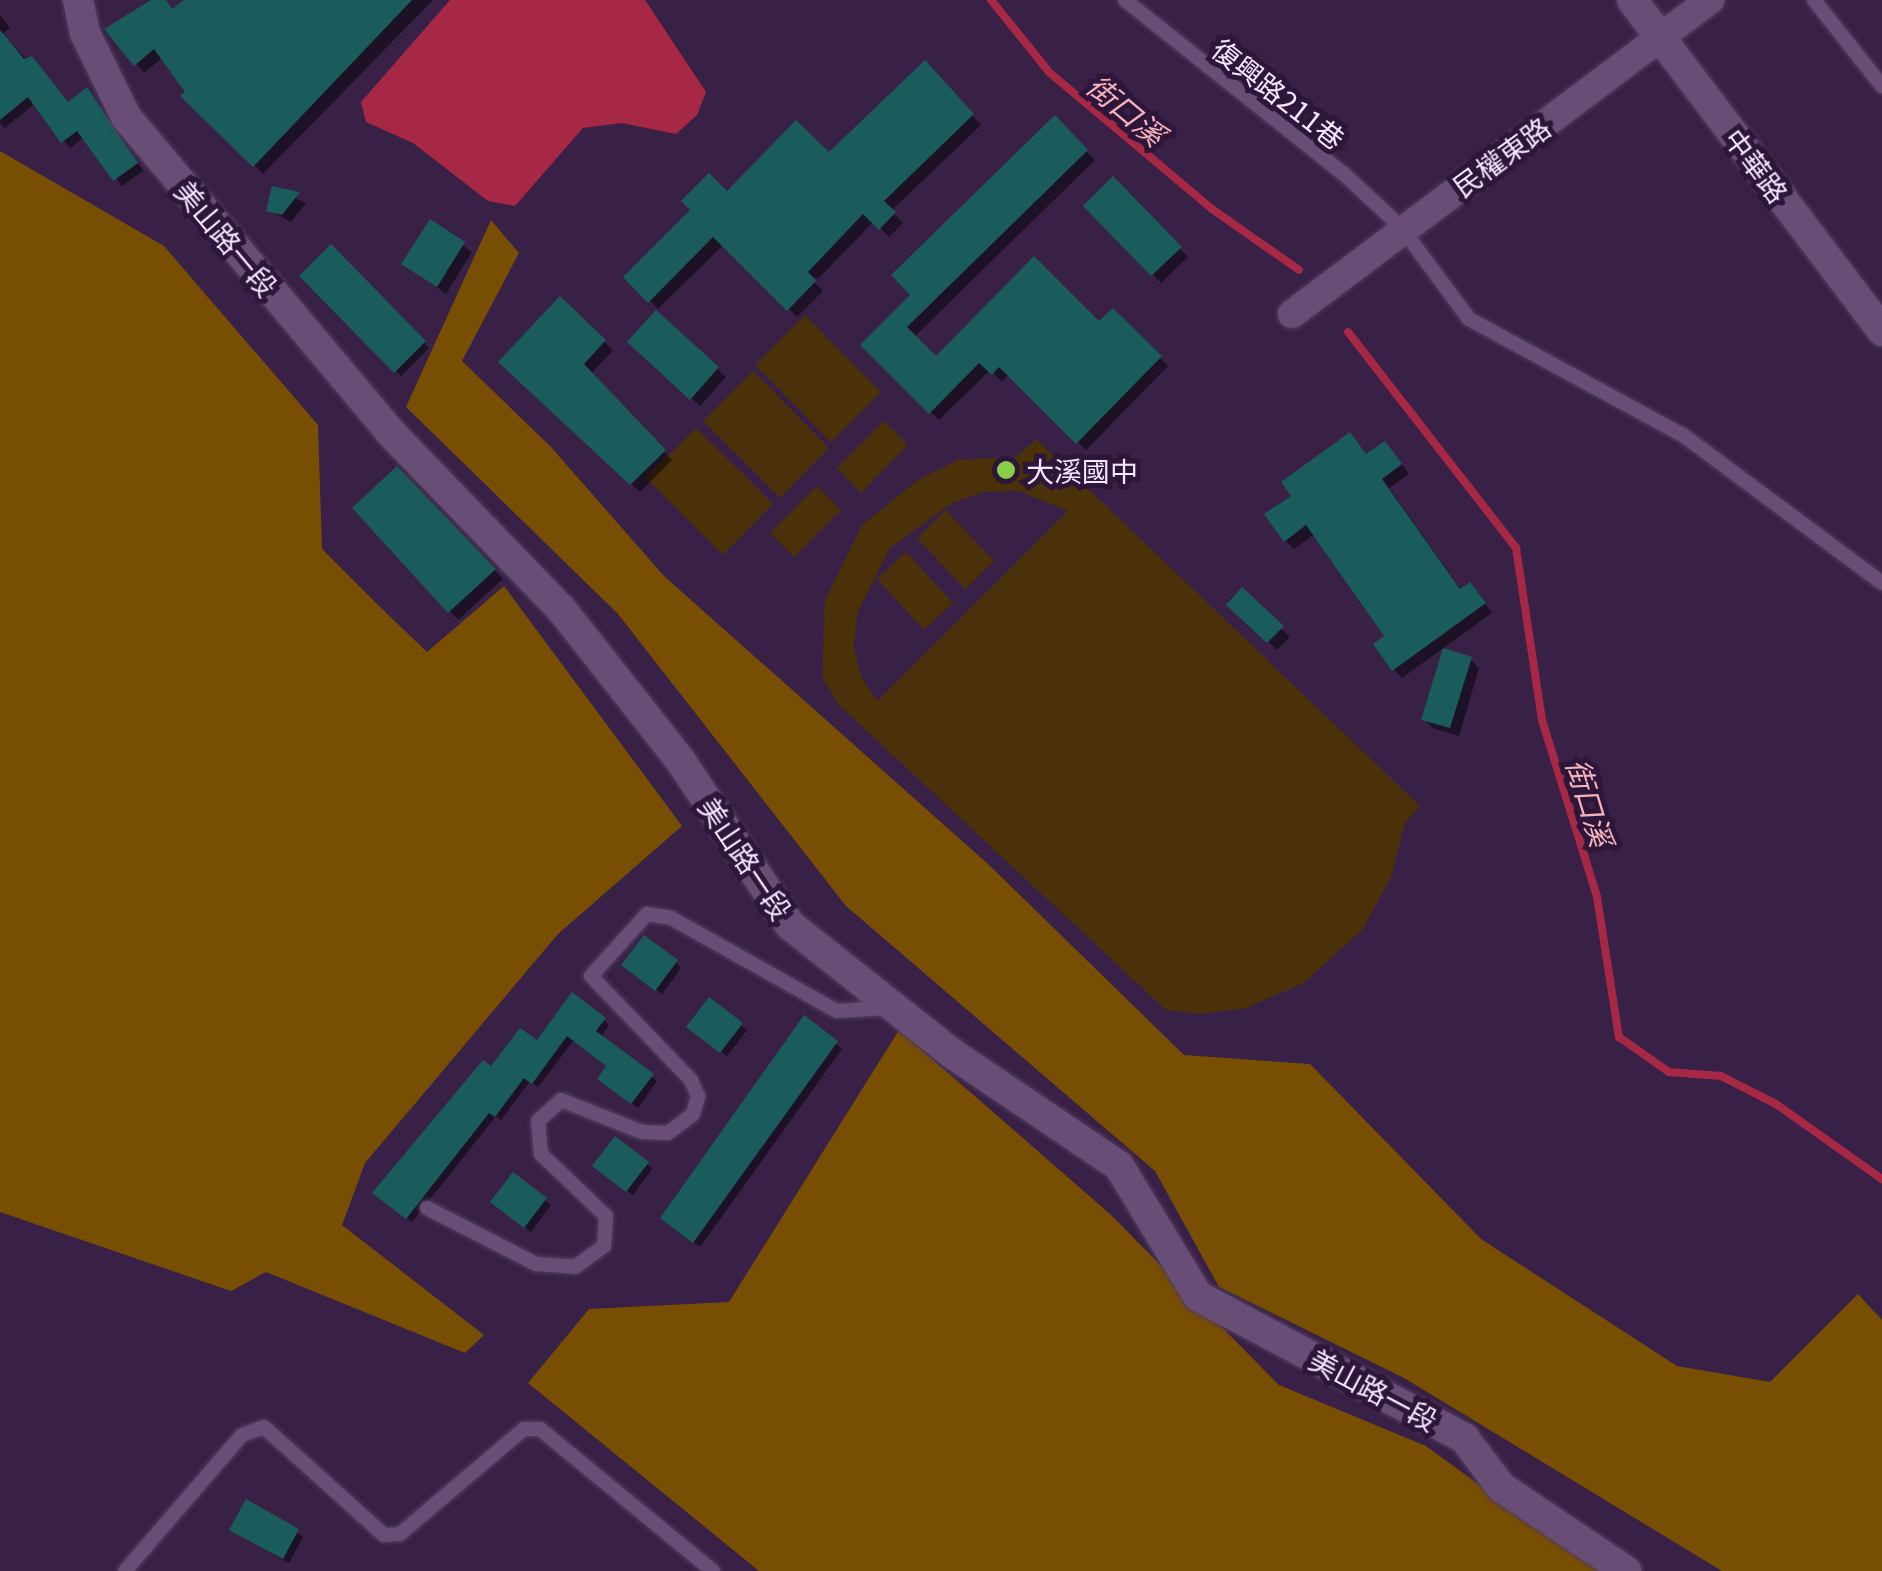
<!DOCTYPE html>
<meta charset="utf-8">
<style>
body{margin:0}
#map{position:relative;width:1882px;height:1571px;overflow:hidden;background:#382046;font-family:Georgia,"Noto Sans TC",serif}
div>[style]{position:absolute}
.green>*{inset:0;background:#4b3109}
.forest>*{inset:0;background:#784e03}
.water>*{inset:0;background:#a62845}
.shadow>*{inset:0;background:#0007}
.stream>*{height:8px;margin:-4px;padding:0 4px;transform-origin:4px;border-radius:4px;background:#a62845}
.building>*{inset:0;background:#1a5c5b}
.roads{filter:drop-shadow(0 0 2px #523d5e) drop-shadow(0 0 2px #523d5e)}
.lane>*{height:14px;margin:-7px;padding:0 7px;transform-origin:7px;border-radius:7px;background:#684e77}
.street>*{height:28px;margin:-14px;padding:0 14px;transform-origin:14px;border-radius:14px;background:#684e77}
.secondary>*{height:30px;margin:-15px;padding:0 15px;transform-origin:15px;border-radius:15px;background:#684e77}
.dots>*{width:28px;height:28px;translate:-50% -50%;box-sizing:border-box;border:5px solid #2e163b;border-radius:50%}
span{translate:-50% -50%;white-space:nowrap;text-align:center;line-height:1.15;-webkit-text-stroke:10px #2e163b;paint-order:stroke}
.street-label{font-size:28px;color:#f5e7ff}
.poi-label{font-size:28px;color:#f5e7ff}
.left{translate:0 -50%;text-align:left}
.water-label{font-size:30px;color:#f4b3b9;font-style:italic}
</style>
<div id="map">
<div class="green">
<i style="clip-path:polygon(805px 315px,881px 392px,831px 442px,755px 365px)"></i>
<i style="clip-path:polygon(753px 371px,829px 448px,780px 498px,703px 421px)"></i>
<i style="clip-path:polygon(884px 421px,908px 445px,861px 493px,837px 468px)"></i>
<i style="clip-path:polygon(696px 428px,773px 504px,723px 555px,646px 478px)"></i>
<i style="clip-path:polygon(evenodd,1036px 439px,1420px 806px,1405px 823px,1391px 877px,1363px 929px,1304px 983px,1246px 1008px,1201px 1014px,1166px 1010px,838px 704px,822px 677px,825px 600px,862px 525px,918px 480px,958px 460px,1016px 457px,1036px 439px,1020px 491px,1068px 511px,877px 701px,861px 676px,854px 648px,857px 614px,890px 548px,952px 503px,983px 492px,1020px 491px)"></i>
<i style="clip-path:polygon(817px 486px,841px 510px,794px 557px,770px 533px)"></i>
<i style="clip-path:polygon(946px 510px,994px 561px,965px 589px,917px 538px)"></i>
<i style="clip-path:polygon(906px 552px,953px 603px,924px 630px,877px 579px)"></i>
</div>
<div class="forest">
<i style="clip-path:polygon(0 151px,164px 246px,318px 425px,322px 549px,378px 605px,427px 652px,504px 586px,682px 826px,558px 934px,365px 1163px,342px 1225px,484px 1335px,465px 1353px,266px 1272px,231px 1291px,0 1212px)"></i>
<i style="clip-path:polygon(491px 220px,519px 253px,462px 361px,550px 446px,664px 576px,988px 864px,1184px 1055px,1310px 1064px,1481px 1239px,1677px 1366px,1770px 1382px,1858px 1294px,1882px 1320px,1882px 1571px,1722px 1571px,1404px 1378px,1219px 1287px,1155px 1171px,846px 906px,618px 614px,406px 407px)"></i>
<i style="clip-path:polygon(899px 1030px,1110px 1214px,1279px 1385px,1426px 1446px,1598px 1571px,759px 1571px,528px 1383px,589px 1309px,729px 1302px)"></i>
</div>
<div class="water">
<i style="clip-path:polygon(450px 0,645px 0,706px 92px,697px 115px,676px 134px,622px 123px,583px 128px,515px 206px,488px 201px,413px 143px,366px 122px,361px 102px)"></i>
</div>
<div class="shadow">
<i style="clip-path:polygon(155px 0,174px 10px,189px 0,433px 0,263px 174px,198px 109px,163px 57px,144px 73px,136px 64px)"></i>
<i style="clip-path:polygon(0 15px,10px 28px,2px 34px,69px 104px,87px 90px,94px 97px,143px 171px,122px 186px,84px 137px,70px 148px,35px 103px,5px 128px,0 123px)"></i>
<i style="clip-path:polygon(934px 72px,981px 125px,891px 211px,903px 223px,889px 237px,874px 221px,818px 279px,806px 274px,823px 291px,797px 317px,724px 244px,658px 309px,627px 277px,727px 195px,829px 156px)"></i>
<i style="clip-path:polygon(1055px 119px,1095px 160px,914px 337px,936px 359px,1099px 325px,1113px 311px,1168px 366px,1086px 450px,1009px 374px,1002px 382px,990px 370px,939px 420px,864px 345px,914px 295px)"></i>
<i style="clip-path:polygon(1113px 179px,1188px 257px,1161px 283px,1087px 206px)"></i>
<i style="clip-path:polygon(274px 189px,306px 203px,291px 222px,269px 210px)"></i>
<i style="clip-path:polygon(431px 222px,472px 252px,446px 294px,405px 264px)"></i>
<i style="clip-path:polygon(331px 247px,429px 348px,401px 376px,302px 276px)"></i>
<i style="clip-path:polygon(560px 300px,613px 350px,591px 374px,672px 460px,640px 492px,502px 362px)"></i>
<i style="clip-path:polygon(657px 313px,726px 377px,700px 406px,639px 351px)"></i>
<i style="clip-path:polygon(1393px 453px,1409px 474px,1389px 488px,1462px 591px,1478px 594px,1492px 613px,1402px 678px,1394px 669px,1388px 636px,1315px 534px,1294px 549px,1285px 540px,1367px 457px)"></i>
<i style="clip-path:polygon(397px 470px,503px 579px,458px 620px,355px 508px)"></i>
<i style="clip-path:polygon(1242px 591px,1290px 637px,1277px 650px,1230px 605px)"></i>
<i style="clip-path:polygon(1470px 659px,1479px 668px,1459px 736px,1433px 728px,1424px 719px)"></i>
<i style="clip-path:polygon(676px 962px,681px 968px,662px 994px,630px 970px)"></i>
<i style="clip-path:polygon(805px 1019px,842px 1049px,700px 1247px,668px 1223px)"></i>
<i style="clip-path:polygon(604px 1020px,609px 1025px,601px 1037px,657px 1081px,638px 1108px,606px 1084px,609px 1067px,574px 1040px,538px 1087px,530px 1081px,501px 1120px,496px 1116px,412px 1222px,380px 1198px,492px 1070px,537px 1044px)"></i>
<i style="clip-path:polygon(741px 1025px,747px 1030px,727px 1056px,695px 1032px)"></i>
<i style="clip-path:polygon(647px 1164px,652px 1169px,633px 1195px,601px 1171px)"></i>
<i style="clip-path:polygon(514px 1176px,551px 1205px,531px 1232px,499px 1207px)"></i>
<i style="clip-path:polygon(247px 1503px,303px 1537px,289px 1563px,238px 1534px)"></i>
</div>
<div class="stream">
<i style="left:991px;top:0;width:94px;rotate:51.1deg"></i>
<i style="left:1050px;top:73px;width:212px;rotate:40deg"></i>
<i style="left:1212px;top:209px;width:106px;rotate:35deg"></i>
<i style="left:1348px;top:332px;width:274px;rotate:52.1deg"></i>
<i style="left:1516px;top:548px;width:174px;rotate:81.4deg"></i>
<i style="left:1542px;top:720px;width:185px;rotate:72.7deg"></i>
<i style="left:1597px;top:897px;width:142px;rotate:81.1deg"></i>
<i style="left:1619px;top:1037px;width:61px;rotate:35deg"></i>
<i style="left:1669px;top:1072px;width:52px;rotate:4.4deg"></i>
<i style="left:1721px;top:1076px;width:62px;rotate:27deg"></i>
<i style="left:1776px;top:1104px;width:130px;rotate:35.3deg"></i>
</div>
<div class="building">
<i style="clip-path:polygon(151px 0,166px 0,172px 9px,184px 0,412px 0,253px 167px,180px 96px,185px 92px,154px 49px,134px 66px,104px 29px)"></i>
<i style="clip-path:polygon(0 30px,24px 59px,32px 56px,68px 102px,87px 87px,138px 163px,113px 181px,77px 131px,61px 143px,28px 97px,0 120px)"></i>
<i style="clip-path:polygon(925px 60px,974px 114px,884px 201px,896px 212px,879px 230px,863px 214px,808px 272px,816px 281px,787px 311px,713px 237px,648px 303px,623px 277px,690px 210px,681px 201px,709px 173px,727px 191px,796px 120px,829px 152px)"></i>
<i style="clip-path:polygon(1055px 115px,1088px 150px,907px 327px,936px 356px,1034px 256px,1099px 321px,1113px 308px,1162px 356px,1076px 444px,999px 367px,992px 375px,979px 363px,929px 414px,860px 345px,910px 295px,891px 275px)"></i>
<i style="clip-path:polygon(1113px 176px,1182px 247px,1151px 276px,1083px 206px)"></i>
<i style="clip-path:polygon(272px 186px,300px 192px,282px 215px,266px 211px)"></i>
<i style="clip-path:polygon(430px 219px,465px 242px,437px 287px,401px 264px)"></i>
<i style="clip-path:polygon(331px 244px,426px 341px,394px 373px,299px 276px)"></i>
<i style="clip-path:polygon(560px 296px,606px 340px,584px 364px,666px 450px,630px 485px,498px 362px)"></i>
<i style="clip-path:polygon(656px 310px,719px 367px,690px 400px,627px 342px)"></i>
<i style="clip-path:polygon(1350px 432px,1366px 454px,1385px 441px,1402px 464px,1382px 479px,1460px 589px,1470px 582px,1486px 603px,1392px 671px,1373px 644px,1384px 636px,1306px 525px,1284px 542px,1264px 514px,1291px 496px,1281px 482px)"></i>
<i style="clip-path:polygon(397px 466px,496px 569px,448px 613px,352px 508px)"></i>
<i style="clip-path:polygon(1242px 587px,1284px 626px,1267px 643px,1226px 605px)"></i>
<i style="clip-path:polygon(1443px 648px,1472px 657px,1450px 728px,1421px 720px)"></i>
<i style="clip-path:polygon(644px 935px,678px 960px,655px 991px,621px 965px)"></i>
<i style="clip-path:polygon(572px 992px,606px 1018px,596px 1031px,654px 1074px,631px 1104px,597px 1079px,606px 1066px,567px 1036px,532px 1084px,524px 1078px,495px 1117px,489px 1113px,406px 1219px,372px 1193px,483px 1060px,491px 1066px,520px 1028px,537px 1040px)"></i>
<i style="clip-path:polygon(709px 997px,743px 1023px,720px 1053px,686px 1027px)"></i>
<i style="clip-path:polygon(804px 1015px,838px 1041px,693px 1243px,660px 1218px)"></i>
<i style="clip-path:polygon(615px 1136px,649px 1162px,626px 1192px,592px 1166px)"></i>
<i style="clip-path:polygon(513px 1172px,547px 1198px,524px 1228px,490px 1202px)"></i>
<i style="clip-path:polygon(246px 1499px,299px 1529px,283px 1559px,229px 1530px)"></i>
</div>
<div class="roads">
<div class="lane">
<i style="left:1125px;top:0;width:280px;rotate:38.5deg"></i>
<i style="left:1344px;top:174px;width:78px;rotate:42.9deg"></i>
<i style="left:1401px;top:227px;width:114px;rotate:53.5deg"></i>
<i style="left:1469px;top:319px;width:243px;rotate:28.5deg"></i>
<i style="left:1683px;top:435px;width:248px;rotate:36.6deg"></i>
<i style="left:1814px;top:0;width:110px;rotate:51.7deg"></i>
<i style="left:427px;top:1208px;width:123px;rotate:27.2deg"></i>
<i style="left:536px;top:1264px;width:39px;rotate:4deg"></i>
<i style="left:575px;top:1267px;width:36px;rotate:-36deg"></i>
<i style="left:604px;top:1246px;width:30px;rotate:-86deg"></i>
<i style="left:606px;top:1216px;width:90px;rotate:-136.4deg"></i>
<i style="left:541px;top:1154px;width:33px;rotate:-95deg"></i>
<i style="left:538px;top:1121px;width:31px;rotate:-42deg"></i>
<i style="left:561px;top:1100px;width:87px;rotate:21.6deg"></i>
<i style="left:642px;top:1132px;width:26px;rotate:2deg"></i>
<i style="left:668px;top:1133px;width:31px;rotate:-37deg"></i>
<i style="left:693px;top:1114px;width:19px;rotate:-74deg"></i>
<i style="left:698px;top:1096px;width:17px;rotate:-114deg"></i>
<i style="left:691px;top:1080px;width:144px;rotate:-133.9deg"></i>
<i style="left:591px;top:976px;width:84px;rotate:-47.9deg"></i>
<i style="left:647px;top:914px;width:24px;rotate:9deg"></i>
<i style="left:671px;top:918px;width:190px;rotate:29.3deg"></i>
<i style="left:837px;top:1011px;width:51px;rotate:-3.4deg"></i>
<i style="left:125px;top:1571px;width:179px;rotate:-49.3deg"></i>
<i style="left:242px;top:1435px;width:23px;rotate:-20deg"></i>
<i style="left:264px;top:1427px;width:161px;rotate:42deg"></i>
<i style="left:384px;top:1535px;width:16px;rotate:-4deg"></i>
<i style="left:400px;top:1534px;width:162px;rotate:-40.3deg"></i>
<i style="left:524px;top:1429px;width:16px"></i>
<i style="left:540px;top:1429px;width:224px;rotate:39.4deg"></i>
</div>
<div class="street">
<i style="left:1292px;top:314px;width:523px;rotate:-36.91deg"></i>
</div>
<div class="secondary">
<i style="left:78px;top:0;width:34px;rotate:78deg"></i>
<i style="left:85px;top:33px;width:93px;rotate:64deg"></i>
<i style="left:126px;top:117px;width:415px;rotate:50deg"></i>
<i style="left:393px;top:435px;width:243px;rotate:46deg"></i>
<i style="left:562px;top:610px;width:191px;rotate:51.8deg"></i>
<i style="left:680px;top:760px;width:198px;rotate:56.3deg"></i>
<i style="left:790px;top:925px;width:208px;rotate:38.4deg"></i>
<i style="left:953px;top:1054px;width:200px;rotate:34deg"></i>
<i style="left:1119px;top:1166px;width:152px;rotate:58.7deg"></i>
<i style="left:1198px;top:1296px;width:302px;rotate:28.1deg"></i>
<i style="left:1464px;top:1438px;width:61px;rotate:52.9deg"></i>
<i style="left:1501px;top:1487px;width:151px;rotate:33.9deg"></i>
<i style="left:1632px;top:0;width:415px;rotate:52.9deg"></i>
</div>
</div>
<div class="dots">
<i style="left:1006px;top:470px;background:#89ce48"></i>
</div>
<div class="street-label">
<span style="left:1279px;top:93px;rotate:38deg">復興路211巷</span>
<span style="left:1501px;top:156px;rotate:-36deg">民權東路</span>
<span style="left:1757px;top:165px;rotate:53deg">中華路</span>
<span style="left:227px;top:238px;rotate:50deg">美山路一段</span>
<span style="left:746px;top:858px;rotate:56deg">美山路一段</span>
<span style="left:1374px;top:1389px;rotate:28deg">美山路一段</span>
</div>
<div class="poi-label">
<span class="left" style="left:1026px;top:470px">大溪國中</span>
</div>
<div class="water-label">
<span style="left:1127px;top:109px;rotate:40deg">街口溪</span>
<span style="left:1591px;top:802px;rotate:73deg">街口溪</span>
</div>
</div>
